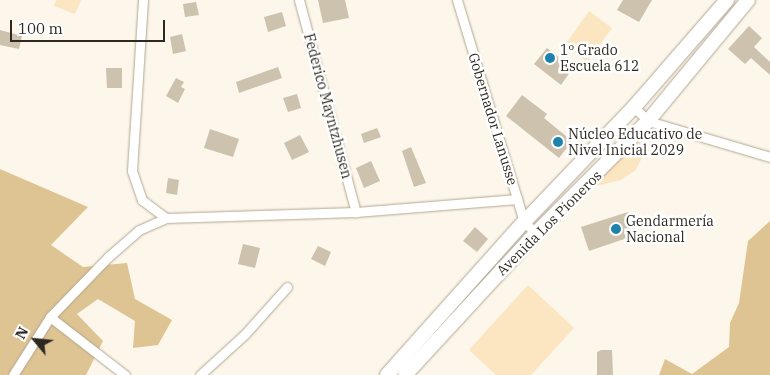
<!DOCTYPE html>
<meta charset="utf-8">
<style>
body{margin:0}
#map{position:relative;width:770px;height:375px;overflow:hidden;background:#fdf6ea;font-family:"IBM Plex Serif",serif}
div>[style]{position:absolute}
.green>*{inset:0;background:#fbe6c1}
.forest>*{inset:0;background:#dfc493}
.building>*{inset:0;background:#cdc2ae}
.roads{filter:drop-shadow(0 0 1px #b2a794) drop-shadow(0 0 1px #b2a794)}
.street>*{height:9px;margin:-4.5px;padding:0 4.5px;transform-origin:4.5px;border-radius:4.5px;background:#fff}
.secondary>*{height:14px;margin:-7px;padding:0 7px;transform-origin:7px;border-radius:7px;background:#fff}
.dots>*{width:14px;height:14px;translate:-50% -50%;box-sizing:border-box;border:2px solid #fff;border-radius:50%}
span{translate:-50% -50%;white-space:nowrap;text-align:center;line-height:1.15;-webkit-text-stroke:5px #fff;paint-order:stroke}
.poi-label{font-size:14px;color:#2d2921}
.left{translate:0 -50%;text-align:left}
.street-label{font-size:14px;color:#2d2921}
.north{position:absolute;left:10px;top:315px;width:50px;height:50px;-webkit-text-stroke:4px #fff;paint-order:stroke;rotate:298deg;font-size:14px;font-weight:700;line-height:20px;text-align:center;color:#2d2921}
.north::after{content:'';display:block;margin:auto;width:18px;height:22px;background:#2d2921;clip-path:polygon(50% 0,100% 100%,50% 72%,0 100%)}
.scale{position:absolute;left:10px;top:20px;width:155px;height:22px;box-sizing:border-box;border:2px solid #2d2921;border-top:0;padding-left:6px;font-size:15px;line-height:18px;white-space:nowrap;color:#2d2921;-webkit-text-stroke:4px #fff;paint-order:stroke}
</style>
<div id="map">
<div class="green">
<i style="clip-path:polygon(56px 0,81px 0,75px 14px,54px 6px)"></i>
<i style="clip-path:polygon(589px 11px,612px 28px,587px 62px,565px 45px)"></i>
<i style="clip-path:polygon(639px 140px,645px 151px,636px 170px,621px 180px,592px 187px)"></i>
<i style="clip-path:polygon(528px 285px,574px 328px,531px 375px,496px 375px,469px 350px)"></i>
</div>
<div class="forest">
<i style="clip-path:polygon(0 169px,88px 207px,51px 245px,83px 267px,127px 263px,135px 299px,172px 320px,158px 345px,133px 348px,135px 321px,98px 299px,77px 314px,103px 341px,86px 375px,0 375px)"></i>
<i style="clip-path:polygon(770px 221px,770px 375px,659px 375px,665px 359px,692px 374px,729px 347px,730px 323px,739px 303px,748px 241px)"></i>
</div>
<div class="building">
<i style="clip-path:polygon(318px 0,345px 0,349px 18px,323px 23px)"></i>
<i style="clip-path:polygon(623px 0,652px 0,639px 22px,617px 10px)"></i>
<i style="clip-path:polygon(196px 2px,199px 15px,185px 17px,183px 4px)"></i>
<i style="clip-path:polygon(282px 12px,286px 26px,268px 32px,264px 17px)"></i>
<i style="clip-path:polygon(749px 26px,762px 38px,754px 47px,770px 62px,770px 75px,751px 58px,745px 64px,728px 49px)"></i>
<i style="clip-path:polygon(0 30px,22px 36px,19px 49px,0 45px)"></i>
<i style="clip-path:polygon(182px 34px,186px 51px,173px 54px,170px 37px)"></i>
<i style="clip-path:polygon(547px 48px,573px 68px,561px 85px,534px 64px)"></i>
<i style="clip-path:polygon(278px 67px,282px 78px,239px 93px,236px 82px)"></i>
<i style="clip-path:polygon(106px 68px,122px 68px,122px 88px,107px 88px)"></i>
<i style="clip-path:polygon(176px 78px,184px 82px,181px 87px,185px 89px,178px 103px,166px 96px)"></i>
<i style="clip-path:polygon(297px 94px,301px 108px,288px 112px,283px 98px)"></i>
<i style="clip-path:polygon(522px 95px,547px 114px,544px 118px,572px 141px,559px 158px,506px 116px)"></i>
<i style="clip-path:polygon(377px 128px,381px 137px,364px 143px,361px 134px)"></i>
<i style="clip-path:polygon(210px 129px,239px 139px,233px 157px,204px 148px)"></i>
<i style="clip-path:polygon(300px 135px,309px 152px,292px 160px,284px 143px)"></i>
<i style="clip-path:polygon(411px 147px,426px 183px,414px 187px,402px 151px)"></i>
<i style="clip-path:polygon(371px 161px,380px 181px,364px 188px,356px 168px)"></i>
<i style="clip-path:polygon(168px 178px,179px 180px,177px 195px,166px 193px)"></i>
<i style="clip-path:polygon(628px 212px,636px 235px,589px 251px,581px 227px)"></i>
<i style="clip-path:polygon(475px 227px,488px 239px,477px 252px,463px 241px)"></i>
<i style="clip-path:polygon(243px 244px,260px 248px,255px 268px,238px 264px)"></i>
<i style="clip-path:polygon(318px 246px,331px 252px,325px 266px,311px 259px)"></i>
<i style="clip-path:polygon(601px 350px,612px 350px,613px 375px,597px 375px,597px 352px)"></i>
</div>
<div class="roads">
<div class="street">
<i style="left:143px;top:0;width:171px;rotate:93.7deg"></i>
<i style="left:132px;top:171px;width:31px;rotate:71deg"></i>
<i style="left:142px;top:200px;width:30px;rotate:37deg"></i>
<i style="left:299px;top:0;width:220px;rotate:75deg"></i>
<i style="left:457px;top:0;width:232px;rotate:73.2deg"></i>
<i style="left:524px;top:222px;width:16px;rotate:43deg"></i>
<i style="left:634px;top:107px;width:20px;rotate:45deg"></i>
<i style="left:648px;top:121px;width:127px;rotate:16.4deg"></i>
<i style="left:50px;top:317px;width:95px;rotate:37.7deg"></i>
<i style="left:13px;top:375px;width:69px;rotate:-57.5deg"></i>
<i style="left:50px;top:317px;width:83px;rotate:-46deg"></i>
<i style="left:108px;top:257px;width:41px;rotate:-41.1deg"></i>
<i style="left:139px;top:230px;width:30px;rotate:-24deg"></i>
<i style="left:166px;top:218px;width:190px;rotate:-1.8deg"></i>
<i style="left:356px;top:212px;width:162px;rotate:-4.6deg"></i>
<i style="left:200px;top:375px;width:61px;rotate:-42.3deg"></i>
<i style="left:245px;top:334px;width:63px;rotate:-48.2deg"></i>
</div>
<div class="secondary">
<i style="left:387px;top:375px;width:205px;rotate:-48.2deg"></i>
<i style="left:524px;top:222px;width:159px;rotate:-46.3deg"></i>
<i style="left:634px;top:107px;width:142px;rotate:-49deg"></i>
<i style="left:405px;top:375px;width:193px;rotate:-47.3deg"></i>
<i style="left:536px;top:233px;width:158px;rotate:-45deg"></i>
<i style="left:648px;top:121px;width:157px;rotate:-50.4deg"></i>
</div>
</div>
<div class="dots">
<i style="left:550px;top:58px;background:#1e82ad"></i>
<i style="left:558px;top:142px;background:#1e82ad"></i>
<i style="left:616px;top:229px;background:#1e82ad"></i>
</div>
<div class="poi-label">
<span class="left" style="left:560px;top:58px">1º Grado<br>Escuela 612</span>
<span class="left" style="left:568px;top:142px">Núcleo Educativo de<br>Nivel Inicial 2029</span>
<span class="left" style="left:626px;top:229px">Gendarmería<br>Nacional</span>
</div>
<div class="street-label">
<span style="left:328px;top:106px;rotate:75deg">Federico Mayntzhusen</span>
<span style="left:493px;top:119px;rotate:73deg">Gobernador Lanusse</span>
<span style="left:549px;top:223px;rotate:-45deg">Avenida Los Pioneros</span>
</div>
<div class="north">N</div>
<div class="scale">100 m</div>
</div>
